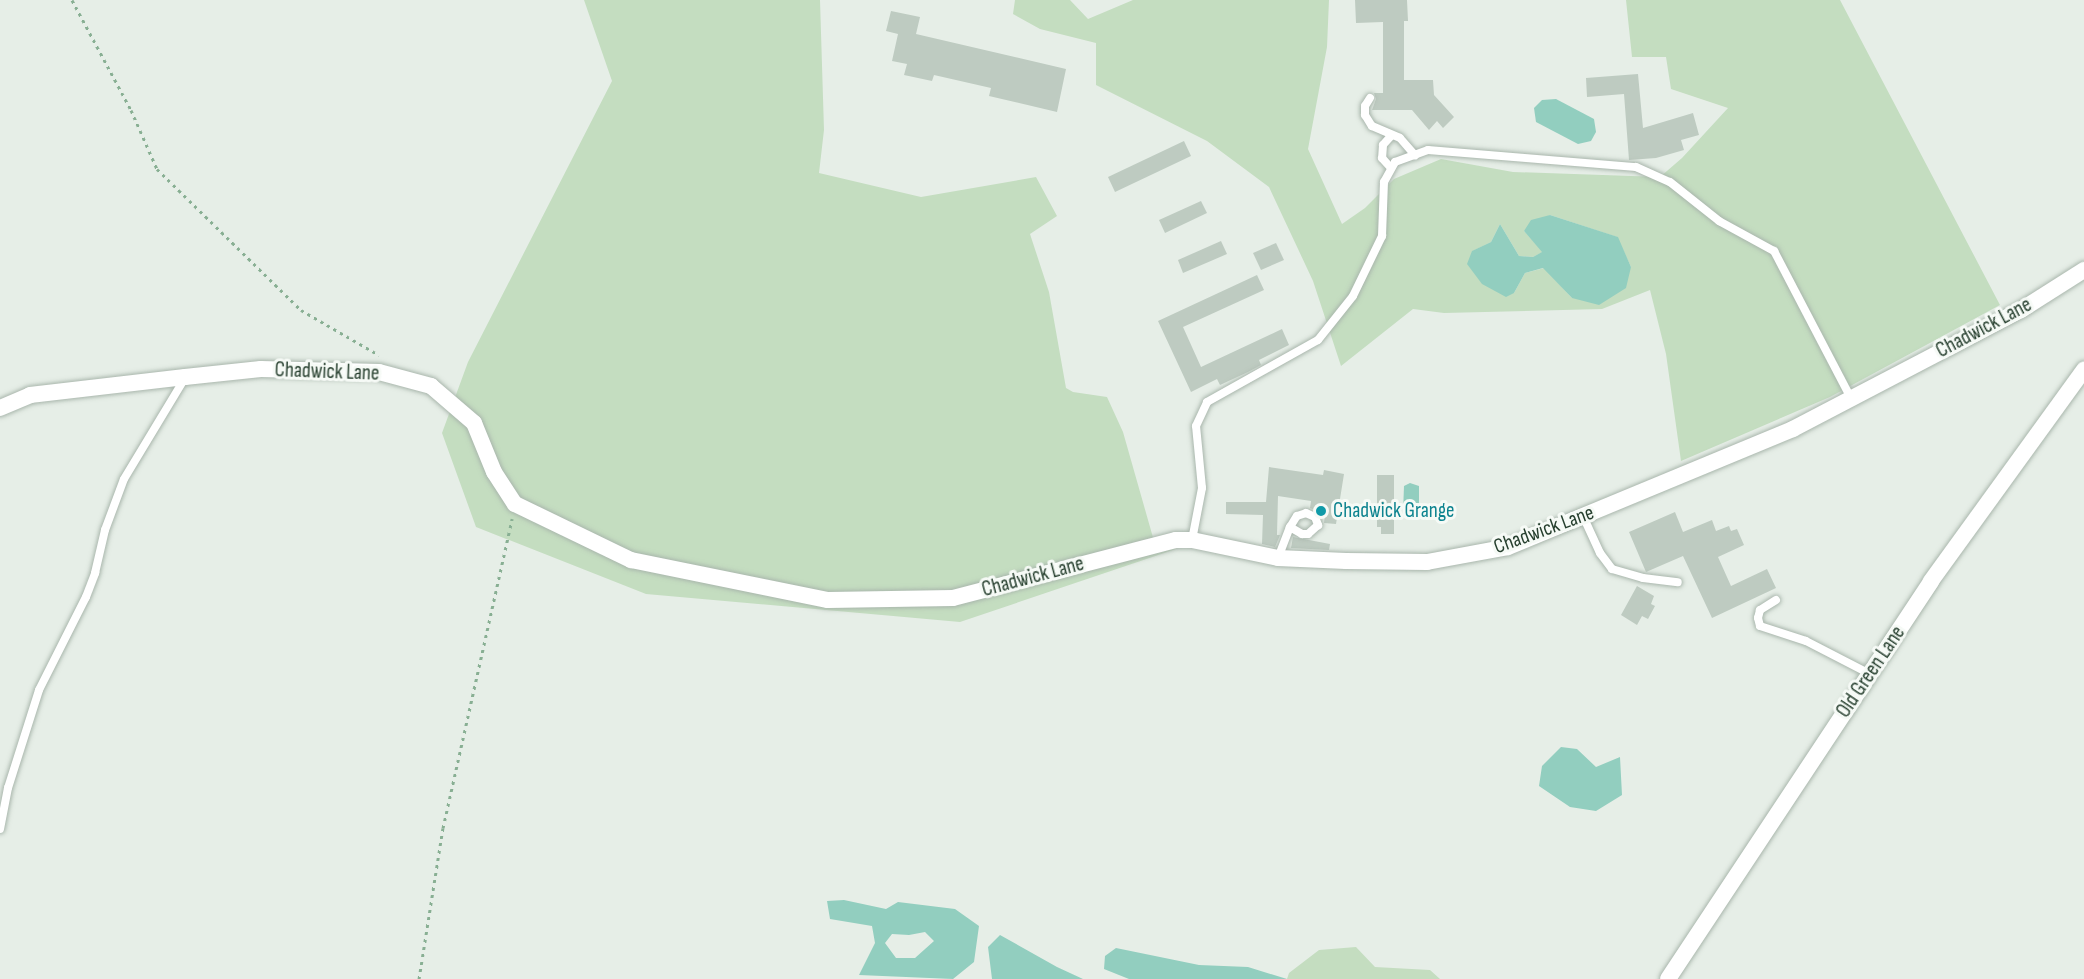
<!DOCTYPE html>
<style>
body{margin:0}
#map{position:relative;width:2084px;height:979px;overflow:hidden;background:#e6eee7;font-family:"Sofia Sans Condensed",sans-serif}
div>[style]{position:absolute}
.green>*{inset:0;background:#c4ddc0}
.water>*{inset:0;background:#92cebf}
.building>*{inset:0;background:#becbc1}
.path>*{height:3px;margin-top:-1.5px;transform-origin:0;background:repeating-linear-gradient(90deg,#88af93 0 3px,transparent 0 7.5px)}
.roads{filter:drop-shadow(0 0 2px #a9b6ac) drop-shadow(0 0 2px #a9b6ac)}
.service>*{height:8px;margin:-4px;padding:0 4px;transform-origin:4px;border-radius:4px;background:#fff}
.minor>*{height:16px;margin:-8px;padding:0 8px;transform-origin:8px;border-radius:8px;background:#fff}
.dots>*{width:16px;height:16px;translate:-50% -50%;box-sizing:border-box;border:3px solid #f6faf6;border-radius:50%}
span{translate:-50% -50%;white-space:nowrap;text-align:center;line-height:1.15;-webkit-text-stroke:6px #f6faf6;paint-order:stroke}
.street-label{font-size:21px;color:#263f2e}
.culture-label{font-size:21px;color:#0d838f}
.left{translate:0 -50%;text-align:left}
</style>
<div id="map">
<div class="green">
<i style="clip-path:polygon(584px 0,820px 0,824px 130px,819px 173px,921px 197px,1036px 177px,1057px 216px,1030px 234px,1049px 292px,1066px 388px,1073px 392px,1107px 397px,1123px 432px,1154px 541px,1176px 549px,960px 622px,646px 594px,476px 527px,442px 433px,468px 362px,612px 81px)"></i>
<i style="clip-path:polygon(evenodd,1015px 0,1070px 0,1088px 19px,1133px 0,1329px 0,1327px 47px,1308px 149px,1342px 224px,1365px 208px,1394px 179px,1441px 159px,1513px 172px,1660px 177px,1682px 158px,1728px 108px,1671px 89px,1666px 57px,1632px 57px,1626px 0,1840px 0,2000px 305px,1830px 397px,1681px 461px,1666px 354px,1650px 290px,1602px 309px,1444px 313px,1413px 309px,1341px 366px,1313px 281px,1269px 187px,1207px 141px,1096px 85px,1096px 43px,1040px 29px,1013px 14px,1015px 0,1550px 215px,1617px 237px,1631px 267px,1572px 298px,1544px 268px,1525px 273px,1514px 293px,1473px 251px,1491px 242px,1500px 224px,1519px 256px,1533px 257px,1543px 252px,1524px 231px,1550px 215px)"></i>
<i style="clip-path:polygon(1356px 947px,1375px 967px,1430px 970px,1440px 979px,1287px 979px,1289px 973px,1319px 950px)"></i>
</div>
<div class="water">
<i style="clip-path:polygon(1556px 99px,1594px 119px,1596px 132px,1591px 141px,1578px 144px,1536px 122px,1534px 108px,1542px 100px)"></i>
<i style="clip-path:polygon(1550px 215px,1618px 237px,1631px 267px,1626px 288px,1599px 305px,1572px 298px,1543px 268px,1525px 273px,1514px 293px,1506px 297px,1482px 284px,1467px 264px,1472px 251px,1491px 242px,1500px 224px,1519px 256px,1533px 257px,1542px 252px,1524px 231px,1531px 220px)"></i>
<i style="clip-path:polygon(1410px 483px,1419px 486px,1419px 513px,1403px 513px,1404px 486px)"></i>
<i style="clip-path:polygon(1561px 747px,1577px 749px,1596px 767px,1620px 757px,1622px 795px,1596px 811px,1570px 807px,1539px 786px,1542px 766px)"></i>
<i style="clip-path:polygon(evenodd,844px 900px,886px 909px,898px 902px,955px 909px,979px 926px,974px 962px,953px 979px,859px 975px,875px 943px,872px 926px,830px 919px,827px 901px,844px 900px,925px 932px,934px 941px,915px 958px,896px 958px,885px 943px,892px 934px,909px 935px,925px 932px)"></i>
<i style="clip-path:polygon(1000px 935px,1057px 967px,1083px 979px,992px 979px,988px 947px)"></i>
<i style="clip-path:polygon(1116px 948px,1199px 965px,1248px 967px,1287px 979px,1129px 979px,1104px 969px,1105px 956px)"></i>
</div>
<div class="building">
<i style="clip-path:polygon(1355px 0,1407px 0,1408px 21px,1404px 21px,1404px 80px,1433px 80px,1434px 95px,1454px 117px,1443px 128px,1437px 121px,1429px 130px,1412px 110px,1372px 110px,1376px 99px,1374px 93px,1383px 93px,1383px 22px,1356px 23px)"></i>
<i style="clip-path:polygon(891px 11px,920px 17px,916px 34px,1066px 69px,1057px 112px,989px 96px,991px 88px,934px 75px,932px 81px,904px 75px,907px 64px,892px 61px,898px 34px,886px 31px)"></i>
<i style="clip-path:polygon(1638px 74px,1643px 128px,1693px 113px,1699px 135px,1681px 140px,1684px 150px,1656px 158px,1629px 160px,1624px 94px,1587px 97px,1586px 78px)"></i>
<i style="clip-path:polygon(1184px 141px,1191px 156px,1115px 192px,1108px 177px)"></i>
<i style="clip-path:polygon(1201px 201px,1207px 213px,1165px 233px,1159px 220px)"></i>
<i style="clip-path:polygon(1221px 241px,1227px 254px,1183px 273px,1178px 260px)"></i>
<i style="clip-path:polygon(1276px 243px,1284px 260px,1261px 270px,1253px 253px)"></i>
<i style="clip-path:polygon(1257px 275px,1264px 290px,1183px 327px,1201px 367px,1282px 329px,1289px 345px,1259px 360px,1261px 365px,1248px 372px,1220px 385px,1217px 379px,1191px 392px,1158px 321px)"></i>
<i style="clip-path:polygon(1269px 467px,1323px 475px,1324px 470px,1344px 474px,1336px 524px,1324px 523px,1325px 514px,1310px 508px,1311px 501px,1278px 496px,1277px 535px,1280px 535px,1275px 547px,1262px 544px,1263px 515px,1226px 514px,1226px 502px,1266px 502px)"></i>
<i style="clip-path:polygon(1377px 475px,1394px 475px,1394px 534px,1381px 534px,1381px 527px,1377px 527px)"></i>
<i style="clip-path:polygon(1675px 512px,1683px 532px,1712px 520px,1716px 531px,1729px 526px,1731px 531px,1737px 529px,1744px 545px,1718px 557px,1731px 586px,1767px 569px,1776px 588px,1712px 618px,1683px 556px,1646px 572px,1629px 532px)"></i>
<i style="clip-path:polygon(1293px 537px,1330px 544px,1329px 550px,1291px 548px)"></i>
<i style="clip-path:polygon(1637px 586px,1654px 596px,1651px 604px,1655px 606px,1648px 619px,1642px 616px,1637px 625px,1621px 615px)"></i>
</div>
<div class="path">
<i style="left:72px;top:0;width:125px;rotate:61.8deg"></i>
<i style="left:131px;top:110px;width:64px;rotate:66.2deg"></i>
<i style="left:157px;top:169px;width:202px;rotate:44.4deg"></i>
<i style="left:301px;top:310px;width:90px;rotate:30deg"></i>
<i style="left:419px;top:979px;width:153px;rotate:-81deg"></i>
<i style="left:443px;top:828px;width:317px;rotate:-77.4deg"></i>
</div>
<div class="roads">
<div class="service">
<i style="left:1370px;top:98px;width:9px;rotate:122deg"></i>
<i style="left:1365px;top:106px;width:9px;rotate:90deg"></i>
<i style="left:1365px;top:115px;width:13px;rotate:58deg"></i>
<i style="left:1372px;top:126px;width:30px;rotate:23deg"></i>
<i style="left:1400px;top:138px;width:23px;rotate:49deg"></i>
<i style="left:1391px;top:136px;width:12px;rotate:132deg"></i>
<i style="left:1383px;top:145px;width:13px;rotate:94deg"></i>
<i style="left:1382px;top:158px;width:13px;rotate:48deg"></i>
<i style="left:1583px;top:516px;width:41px;rotate:65.3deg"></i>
<i style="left:1600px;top:553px;width:20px;rotate:53deg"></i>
<i style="left:1612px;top:569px;width:32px;rotate:16deg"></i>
<i style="left:1643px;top:578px;width:35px;rotate:7deg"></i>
<i style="left:1192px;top:540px;width:53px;rotate:-79.1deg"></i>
<i style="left:1202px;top:488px;width:62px;rotate:-95.5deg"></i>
<i style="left:1196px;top:426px;width:26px;rotate:-65deg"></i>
<i style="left:1207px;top:402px;width:127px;rotate:-29.2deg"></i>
<i style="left:1318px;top:340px;width:56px;rotate:-51.5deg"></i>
<i style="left:1353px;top:296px;width:67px;rotate:-64.2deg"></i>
<i style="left:1382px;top:236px;width:54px;rotate:-87.9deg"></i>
<i style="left:1384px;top:182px;width:23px;rotate:-61deg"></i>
<i style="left:1395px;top:162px;width:35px;rotate:-20deg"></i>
<i style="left:1428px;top:150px;width:209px;rotate:4.7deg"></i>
<i style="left:1636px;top:167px;width:37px;rotate:24deg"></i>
<i style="left:1670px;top:182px;width:63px;rotate:38.5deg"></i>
<i style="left:1719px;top:221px;width:63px;rotate:28.6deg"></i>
<i style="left:1774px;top:251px;width:166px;rotate:62.4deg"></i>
<i style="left:1278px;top:558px;width:33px;rotate:-69deg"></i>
<i style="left:1290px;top:527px;width:13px;rotate:-58deg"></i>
<i style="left:1297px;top:516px;width:9px;rotate:-18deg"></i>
<i style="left:1306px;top:513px;width:10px;rotate:24deg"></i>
<i style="left:1315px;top:517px;width:9px;rotate:69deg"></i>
<i style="left:1318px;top:525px;width:13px;rotate:138deg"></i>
<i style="left:1308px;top:534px;width:6px;rotate:180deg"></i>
<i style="left:1302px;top:534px;width:14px;rotate:-150deg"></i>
<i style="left:1776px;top:600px;width:19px;rotate:148deg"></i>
<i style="left:1760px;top:610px;width:8px;rotate:104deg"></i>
<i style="left:1758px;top:618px;width:8px;rotate:76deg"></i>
<i style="left:1760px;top:626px;width:48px;rotate:18.1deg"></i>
<i style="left:1806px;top:641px;width:72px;rotate:27.3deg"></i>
<i style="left:0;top:829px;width:42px;rotate:-79deg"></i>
<i style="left:8px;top:788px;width:103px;rotate:-72.4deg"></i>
<i style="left:39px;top:690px;width:104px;rotate:-63.2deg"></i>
<i style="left:86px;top:597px;width:26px;rotate:-69deg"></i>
<i style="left:95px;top:573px;width:44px;rotate:-76.9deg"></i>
<i style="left:105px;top:530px;width:54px;rotate:-69.6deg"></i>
<i style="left:124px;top:479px;width:118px;rotate:-58.9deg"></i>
</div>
<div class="minor">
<i style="left:0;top:408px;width:33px;rotate:-23deg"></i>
<i style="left:30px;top:395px;width:156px;rotate:-6.6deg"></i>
<i style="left:185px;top:377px;width:76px;rotate:-6deg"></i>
<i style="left:261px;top:369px;width:118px;rotate:1.5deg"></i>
<i style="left:379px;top:372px;width:54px;rotate:15.1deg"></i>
<i style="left:431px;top:386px;width:57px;rotate:40.7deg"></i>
<i style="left:474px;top:423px;width:53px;rotate:67.8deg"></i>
<i style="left:494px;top:472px;width:38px;rotate:57deg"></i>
<i style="left:515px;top:504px;width:129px;rotate:25.8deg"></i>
<i style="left:631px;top:560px;width:201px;rotate:11.5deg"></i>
<i style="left:828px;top:600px;width:125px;rotate:-0.9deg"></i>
<i style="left:953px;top:598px;width:230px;rotate:-14.6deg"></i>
<i style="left:1176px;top:540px;width:16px"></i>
<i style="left:1192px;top:540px;width:88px;rotate:11.8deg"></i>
<i style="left:1278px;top:558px;width:68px;rotate:2.5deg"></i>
<i style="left:1346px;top:561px;width:81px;rotate:0.7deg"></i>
<i style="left:1427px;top:562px;width:82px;rotate:-10.5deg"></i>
<i style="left:1508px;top:547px;width:308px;rotate:-22.5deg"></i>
<i style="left:1793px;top:429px;width:257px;rotate:-27.6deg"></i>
<i style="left:2021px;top:310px;width:75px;rotate:-32.4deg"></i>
<i style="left:1668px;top:979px;width:477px;rotate:-56.5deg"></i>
<i style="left:1931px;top:581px;width:261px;rotate:-54.1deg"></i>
</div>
</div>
<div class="dots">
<i style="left:1321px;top:511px;background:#0f9aa8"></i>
</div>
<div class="street-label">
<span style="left:1984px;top:328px;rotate:-28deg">Chadwick Lane</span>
<span style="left:327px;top:372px;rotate:2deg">Chadwick Lane</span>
<span style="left:1544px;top:530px;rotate:-20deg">Chadwick Lane</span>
<span style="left:1033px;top:577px;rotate:-15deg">Chadwick Lane</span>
<span style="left:1871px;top:672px;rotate:-56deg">Old Green Lane</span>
</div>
<div class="culture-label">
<span class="left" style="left:1333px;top:511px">Chadwick Grange</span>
</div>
</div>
